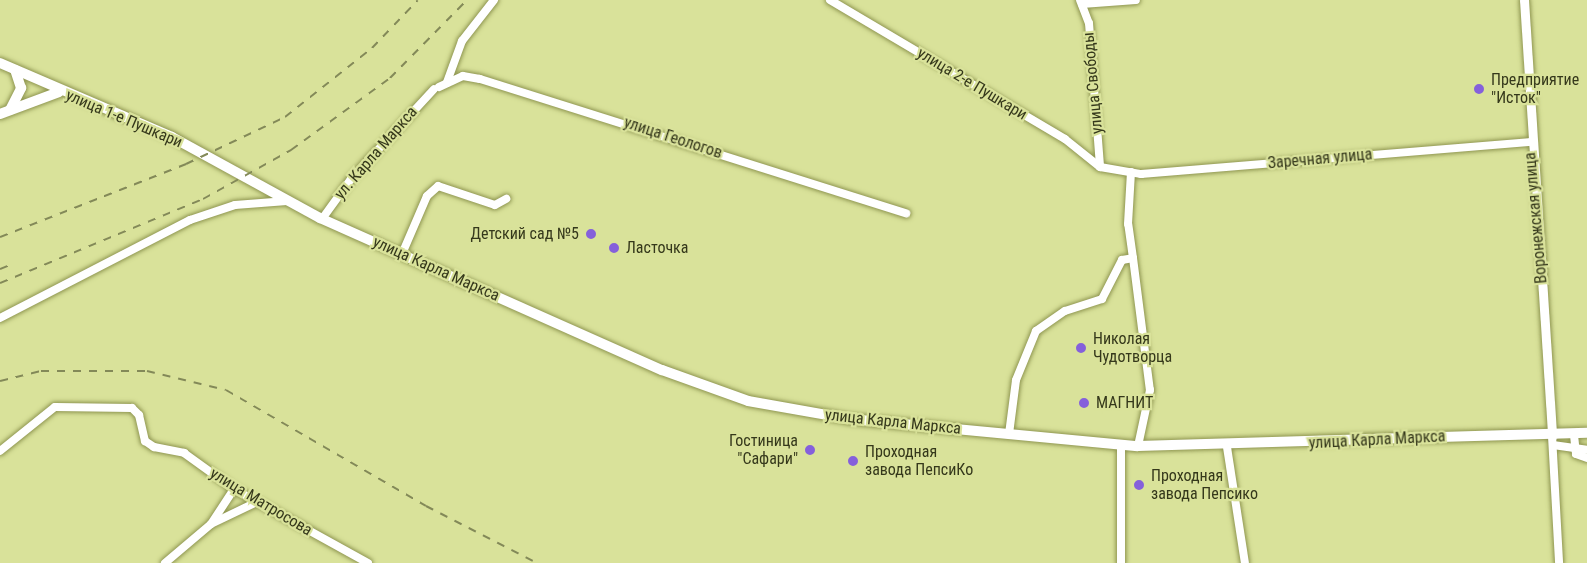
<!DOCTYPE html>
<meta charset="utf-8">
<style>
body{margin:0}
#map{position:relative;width:1587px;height:563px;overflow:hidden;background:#d9e29a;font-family:"Roboto Condensed",sans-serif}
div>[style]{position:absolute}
.roads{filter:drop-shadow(0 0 2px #8f9651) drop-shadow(0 0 2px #8f9651)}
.minor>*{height:8px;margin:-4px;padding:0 4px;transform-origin:4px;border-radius:4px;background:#fff}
.tertiary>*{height:9px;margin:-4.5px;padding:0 4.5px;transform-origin:4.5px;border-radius:4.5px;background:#fff}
.secondary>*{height:10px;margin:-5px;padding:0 5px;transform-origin:5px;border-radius:5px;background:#fff}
.rail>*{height:2px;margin-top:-1px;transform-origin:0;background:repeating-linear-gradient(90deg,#838958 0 8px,transparent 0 16px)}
.dots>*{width:16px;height:16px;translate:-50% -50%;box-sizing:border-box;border:3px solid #d9e29a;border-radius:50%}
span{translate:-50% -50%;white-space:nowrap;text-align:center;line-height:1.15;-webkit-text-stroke:4.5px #d9e29a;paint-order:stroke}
.poi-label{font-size:16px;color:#35381b}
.left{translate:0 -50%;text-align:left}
.right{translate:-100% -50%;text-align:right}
.street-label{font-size:16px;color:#35381b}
</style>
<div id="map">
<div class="roads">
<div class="minor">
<i style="left:830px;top:0;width:273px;rotate:30.6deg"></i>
<i style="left:1065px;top:139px;width:45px;rotate:38.7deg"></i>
<i style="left:1100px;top:167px;width:42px;rotate:9.7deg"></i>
<i style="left:1141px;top:174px;width:389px;rotate:-4.7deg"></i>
<i style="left:1080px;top:0;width:25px;rotate:69deg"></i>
<i style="left:1089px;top:23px;width:144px;rotate:85.6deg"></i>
<i style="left:1082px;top:4px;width:54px;rotate:-4.2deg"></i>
<i style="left:447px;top:82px;width:44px;rotate:-69.9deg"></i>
<i style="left:462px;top:41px;width:52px;rotate:-52deg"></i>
<i style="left:439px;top:87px;width:26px;rotate:-25deg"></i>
<i style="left:463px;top:76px;width:17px;rotate:10deg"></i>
<i style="left:480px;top:79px;width:447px;rotate:17.5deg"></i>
<i style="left:322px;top:219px;width:49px;rotate:-54.1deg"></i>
<i style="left:351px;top:179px;width:122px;rotate:-47.3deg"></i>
<i style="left:402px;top:254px;width:63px;rotate:-66.7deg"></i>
<i style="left:427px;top:196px;width:15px;rotate:-42deg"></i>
<i style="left:438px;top:186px;width:60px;rotate:18.4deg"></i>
<i style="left:495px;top:205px;width:13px;rotate:-29deg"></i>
<i style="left:1133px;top:258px;width:133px;rotate:82.7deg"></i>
<i style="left:1150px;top:390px;width:57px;rotate:102.1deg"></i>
<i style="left:0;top:318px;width:214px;rotate:-27.3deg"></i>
<i style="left:190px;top:220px;width:47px;rotate:-18.4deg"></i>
<i style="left:235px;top:205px;width:52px;rotate:-4.4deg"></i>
<i style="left:1009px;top:434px;width:54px;rotate:-82.6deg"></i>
<i style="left:1016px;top:380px;width:53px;rotate:-67.8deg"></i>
<i style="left:1036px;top:331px;width:35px;rotate:-35deg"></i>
<i style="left:1065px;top:311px;width:39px;rotate:-18deg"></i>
<i style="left:1102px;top:299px;width:44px;rotate:-62.9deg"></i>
<i style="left:1122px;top:260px;width:11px;rotate:-10deg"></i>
<i style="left:1133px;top:258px;width:34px;rotate:-98deg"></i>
<i style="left:1128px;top:224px;width:52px;rotate:-86.7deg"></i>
<i style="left:1574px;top:435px;width:19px;rotate:84deg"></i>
<i style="left:1576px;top:454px;width:12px;rotate:20deg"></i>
<i style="left:1552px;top:436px;width:127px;rotate:86.8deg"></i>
<i style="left:1553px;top:445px;width:34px;rotate:8deg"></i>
<i style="left:1121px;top:446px;width:117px;rotate:90deg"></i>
<i style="left:1227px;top:447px;width:117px;rotate:81.2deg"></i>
<i style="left:0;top:451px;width:70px;rotate:-38.7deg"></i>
<i style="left:55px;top:407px;width:77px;rotate:0.7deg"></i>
<i style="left:132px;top:408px;width:10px;rotate:45deg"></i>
<i style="left:139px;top:415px;width:27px;rotate:77deg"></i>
<i style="left:145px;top:441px;width:11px;rotate:34deg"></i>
<i style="left:154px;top:447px;width:31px;rotate:11deg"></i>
<i style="left:184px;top:453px;width:62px;rotate:35.8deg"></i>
<i style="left:234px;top:489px;width:153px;rotate:28.9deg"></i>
<i style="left:234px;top:489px;width:42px;rotate:123.3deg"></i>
<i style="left:211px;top:524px;width:51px;rotate:-25.6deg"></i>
<i style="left:165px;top:563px;width:60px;rotate:-40.3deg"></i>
</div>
<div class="tertiary">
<i style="left:1524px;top:0;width:437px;rotate:86.3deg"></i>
</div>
<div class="secondary">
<i style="left:0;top:63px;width:187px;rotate:23.3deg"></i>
<i style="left:172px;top:137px;width:169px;rotate:28.7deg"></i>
<i style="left:320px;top:218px;width:374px;rotate:24deg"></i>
<i style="left:662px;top:370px;width:91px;rotate:19.8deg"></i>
<i style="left:748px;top:401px;width:104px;rotate:10deg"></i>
<i style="left:850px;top:419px;width:289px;rotate:5.4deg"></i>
<i style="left:1138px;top:446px;width:449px;rotate:-1.7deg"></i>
<i style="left:10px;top:110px;width:25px;rotate:-63deg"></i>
<i style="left:21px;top:88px;width:19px;rotate:-108deg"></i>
<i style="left:0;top:114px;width:63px;rotate:-20.4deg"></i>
</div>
</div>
<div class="rail">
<i style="left:0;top:237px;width:200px;rotate:-21.4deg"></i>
<i style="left:186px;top:164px;width:110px;rotate:-25.4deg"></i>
<i style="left:285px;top:117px;width:111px;rotate:-38.4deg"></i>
<i style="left:372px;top:48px;width:66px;rotate:-46.2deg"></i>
<i style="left:0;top:269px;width:11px;rotate:-22deg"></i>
<i style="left:0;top:283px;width:220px;rotate:-22.5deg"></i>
<i style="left:203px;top:199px;width:101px;rotate:-29.1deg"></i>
<i style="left:291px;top:150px;width:122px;rotate:-36deg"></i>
<i style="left:390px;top:78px;width:110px;rotate:-45.4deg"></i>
<i style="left:0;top:381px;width:42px;rotate:-13.7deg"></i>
<i style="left:41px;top:371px;width:106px"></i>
<i style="left:147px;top:371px;width:81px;rotate:13.5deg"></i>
<i style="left:226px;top:390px;width:231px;rotate:30.1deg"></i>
<i style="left:426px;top:506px;width:125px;rotate:27.2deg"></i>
</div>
<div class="dots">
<i style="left:1479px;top:89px;background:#8560db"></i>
<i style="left:591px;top:234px;background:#8560db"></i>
<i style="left:614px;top:248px;background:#8560db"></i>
<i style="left:1081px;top:348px;background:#8560db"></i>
<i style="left:1084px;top:403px;background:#8560db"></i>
<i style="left:810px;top:450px;background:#8560db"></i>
<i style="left:853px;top:461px;background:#8560db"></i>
<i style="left:1139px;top:485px;background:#8560db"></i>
</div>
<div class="poi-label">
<span class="left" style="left:1491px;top:89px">Предприятие<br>"Исток"</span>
<span class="right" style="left:579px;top:234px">Детский сад №5</span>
<span class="left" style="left:626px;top:248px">Ласточка</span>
<span class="left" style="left:1093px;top:348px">Николая<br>Чудотворца</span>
<span class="left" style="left:1096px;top:403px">МАГНИТ</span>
<span class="right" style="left:798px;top:450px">Гостиница<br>"Сафари"</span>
<span class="left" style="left:865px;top:461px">Проходная<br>завода ПепсиКо</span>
<span class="left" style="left:1151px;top:485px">Проходная<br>завода Пепсико</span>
</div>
<div class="street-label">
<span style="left:1093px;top:83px;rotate:-95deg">улица Свободы</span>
<span style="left:972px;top:84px;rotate:31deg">улица 2-е Пушкари</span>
<span style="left:124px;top:119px;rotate:23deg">улица 1-е Пушкари</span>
<span style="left:673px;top:138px;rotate:18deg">улица Геологов</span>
<span style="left:376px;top:153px;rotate:-49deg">ул. Карла Маркса</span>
<span style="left:1320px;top:159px;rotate:-5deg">Заречная улица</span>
<span style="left:1536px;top:218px;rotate:-95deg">Воронежская улица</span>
<span style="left:436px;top:269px;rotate:24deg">улица Карла Маркса</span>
<span style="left:893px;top:422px;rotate:6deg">улица Карла Маркса</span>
<span style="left:1377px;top:440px;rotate:-3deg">улица Карла Маркса</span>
<span style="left:261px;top:502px;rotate:31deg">улица Матросова</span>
</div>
</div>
